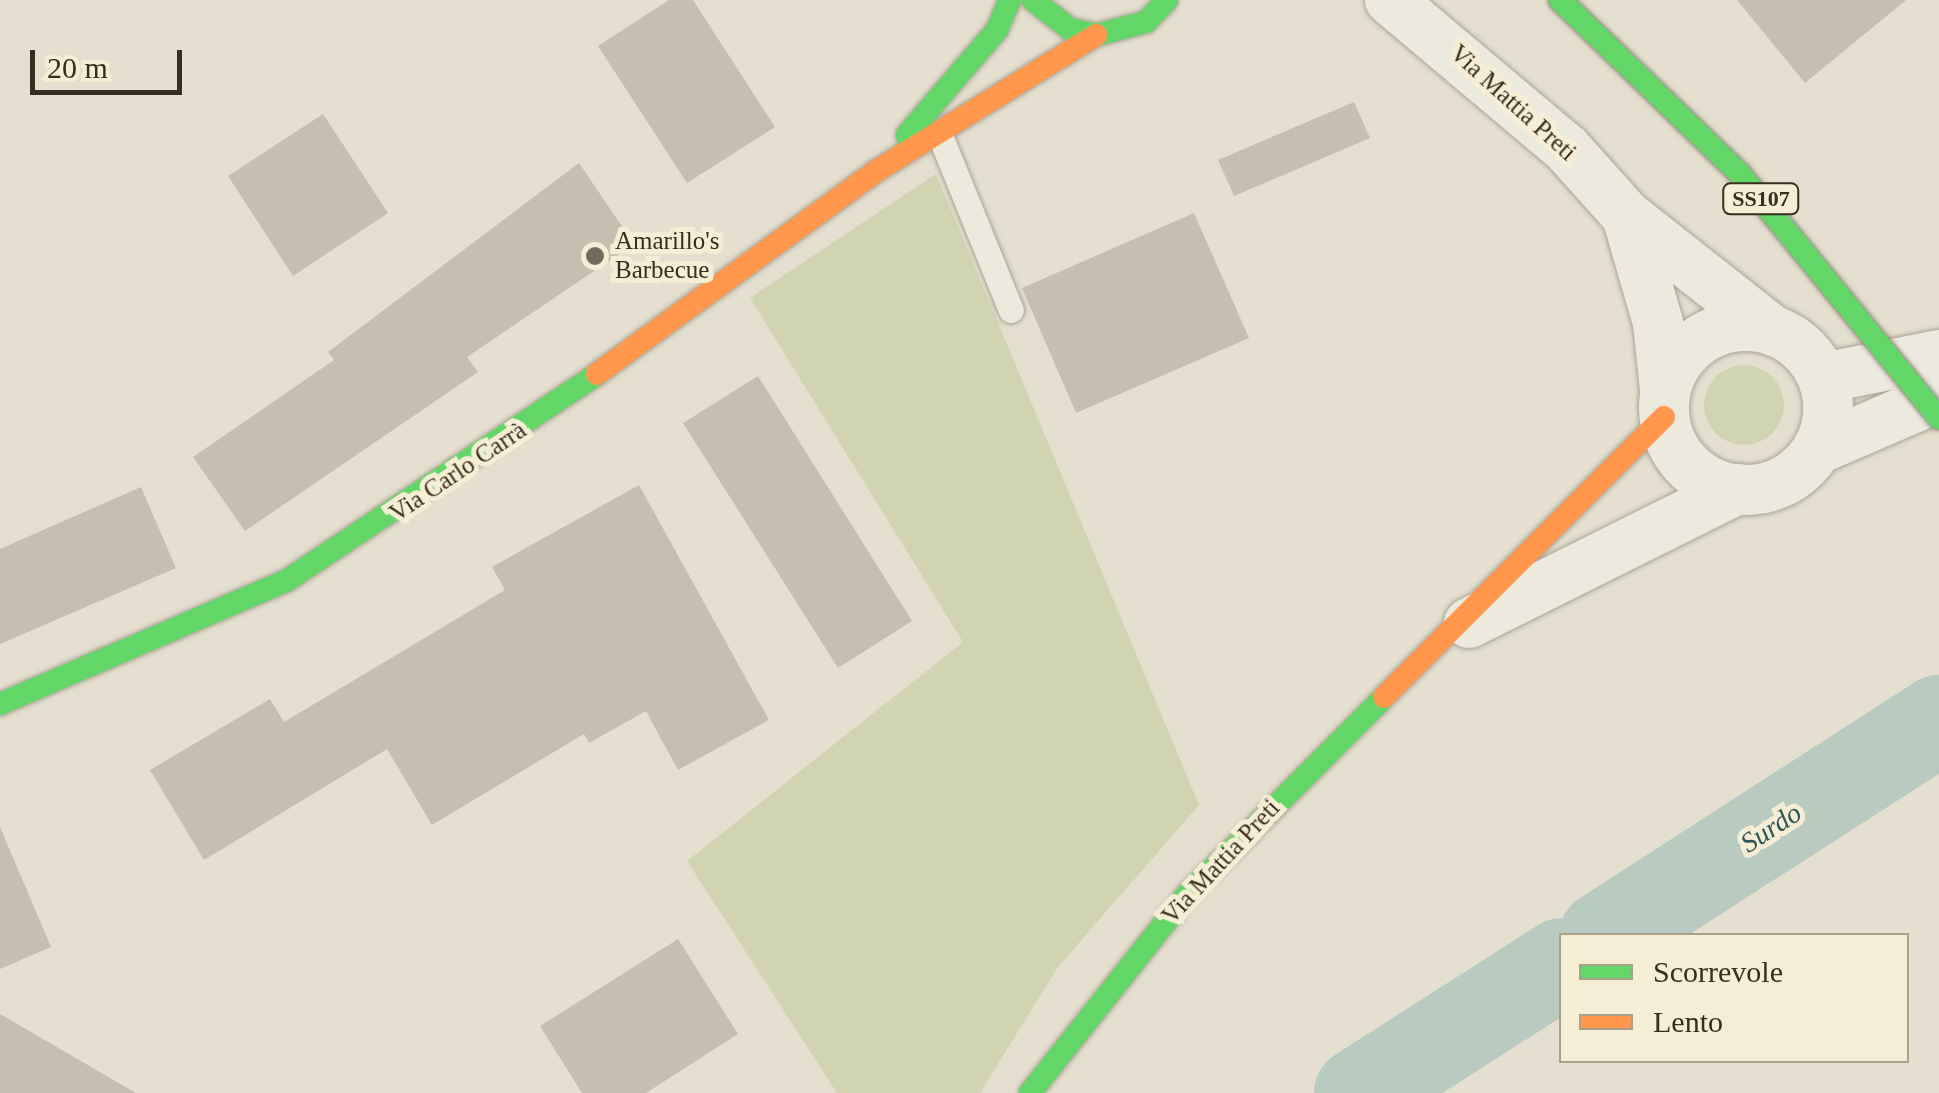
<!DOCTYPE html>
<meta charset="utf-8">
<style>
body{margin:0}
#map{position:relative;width:1939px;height:1093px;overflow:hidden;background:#e4dfce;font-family:"Times New Roman",serif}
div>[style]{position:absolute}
.green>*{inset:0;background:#d1d4b1}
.round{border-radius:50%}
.river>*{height:90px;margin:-45px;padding:0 45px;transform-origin:45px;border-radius:45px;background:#b9cac1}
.building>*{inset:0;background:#c8beaf}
.roads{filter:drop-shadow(0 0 2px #aaa497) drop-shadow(0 0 2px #aaa497)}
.lane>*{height:25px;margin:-12.5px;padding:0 12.5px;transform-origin:12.5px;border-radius:12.5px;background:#ece9df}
.street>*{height:50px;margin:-25px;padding:0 25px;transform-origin:25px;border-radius:25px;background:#ece9df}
.street>.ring{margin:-25px;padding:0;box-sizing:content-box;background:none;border:50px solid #ece9df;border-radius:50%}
.fast>*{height:22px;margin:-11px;padding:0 11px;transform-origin:11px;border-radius:11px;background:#63d668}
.slow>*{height:22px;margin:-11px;padding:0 11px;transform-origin:11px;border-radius:11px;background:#ff974d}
.bridges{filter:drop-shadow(0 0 2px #8f897e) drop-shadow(0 0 2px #8f897e)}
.fast-bridge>*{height:22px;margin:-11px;padding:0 11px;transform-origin:11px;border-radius:11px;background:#63d668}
.dots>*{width:28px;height:28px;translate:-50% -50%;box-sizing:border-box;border:5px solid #f5eed5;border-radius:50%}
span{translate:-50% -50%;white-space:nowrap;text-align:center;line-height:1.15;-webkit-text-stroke:10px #f5eed5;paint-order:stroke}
.shield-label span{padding:2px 8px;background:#f5eed5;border:2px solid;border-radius:8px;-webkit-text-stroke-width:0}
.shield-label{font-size:22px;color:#382d1f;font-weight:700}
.street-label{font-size:25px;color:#382d1f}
.poi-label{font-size:25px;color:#382d1f}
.left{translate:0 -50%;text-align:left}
.water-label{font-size:28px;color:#2f5757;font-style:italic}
.legend{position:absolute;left:1559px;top:933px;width:350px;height:130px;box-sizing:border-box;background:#f5eed5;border:2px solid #a9a18c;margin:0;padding:12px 18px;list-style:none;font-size:30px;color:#382d1f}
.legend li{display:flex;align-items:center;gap:20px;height:50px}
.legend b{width:50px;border:2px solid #a9a18c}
.scale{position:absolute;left:30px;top:50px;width:152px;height:45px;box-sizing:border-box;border:5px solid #382d1f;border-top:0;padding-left:12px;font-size:30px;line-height:35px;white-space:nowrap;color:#382d1f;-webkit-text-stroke:8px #f5eed5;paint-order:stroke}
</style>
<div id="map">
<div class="green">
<i style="clip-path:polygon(936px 174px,1199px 805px,1058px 967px,980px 1093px,837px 1093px,687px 861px,963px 642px,750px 298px)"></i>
<i class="round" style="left:1704px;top:365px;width:80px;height:80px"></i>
</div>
<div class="river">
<i style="left:1604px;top:936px;width:399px;rotate:-32.8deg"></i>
<i style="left:1359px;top:1093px;width:241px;rotate:-32.6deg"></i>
</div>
<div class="building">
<i style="clip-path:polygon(669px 0,693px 0,775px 127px,687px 183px,598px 46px)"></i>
<i style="clip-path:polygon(1737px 0,1906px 0,1805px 83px)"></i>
<i style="clip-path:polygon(1354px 102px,1370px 138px,1234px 196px,1218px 160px)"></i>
<i style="clip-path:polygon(323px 114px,388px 213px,293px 276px,228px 176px)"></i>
<i style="clip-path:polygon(579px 163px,634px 244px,467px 357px,478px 372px,245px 531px,193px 457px,334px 360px,328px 352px)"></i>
<i style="clip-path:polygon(1194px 213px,1249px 338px,1076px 413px,1022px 288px)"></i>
<i style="clip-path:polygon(758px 376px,912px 621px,838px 668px,683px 423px)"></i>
<i style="clip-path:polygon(639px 485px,769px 720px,678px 770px,646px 711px,589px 743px,584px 734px,432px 825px,387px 749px,204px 860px,150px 770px,270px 699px,284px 722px,505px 590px,492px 567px)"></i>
<i style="clip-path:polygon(141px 487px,176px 568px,0 644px,0 549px)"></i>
<i style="clip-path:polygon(0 827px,51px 947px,0 969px)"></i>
<i style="clip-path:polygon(678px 939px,738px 1034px,646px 1093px,582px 1093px,540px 1026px)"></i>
<i style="clip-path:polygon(0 1014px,136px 1093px,0 1093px)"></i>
</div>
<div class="roads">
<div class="lane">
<i style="left:939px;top:133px;width:191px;rotate:67.9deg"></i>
</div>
<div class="street">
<i style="left:1390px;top:0;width:230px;rotate:40.1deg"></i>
<i style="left:1566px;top:148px;width:91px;rotate:48.1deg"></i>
<i style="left:1627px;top:216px;width:186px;rotate:38.2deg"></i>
<i style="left:1627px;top:216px;width:111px;rotate:73.8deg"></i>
<i style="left:1658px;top:323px;width:67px;rotate:84deg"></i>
<i class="ring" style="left:1664px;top:326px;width:114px;height:114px"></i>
<i style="left:1823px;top:378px;width:118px;rotate:-11.2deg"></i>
<i style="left:1818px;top:449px;width:132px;rotate:-23.3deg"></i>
<i style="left:1469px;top:623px;width:301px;rotate:-26.5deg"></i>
</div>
<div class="fast">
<i style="left:1033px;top:0;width:47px;rotate:38.1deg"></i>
<i style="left:1070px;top:29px;width:27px;rotate:13deg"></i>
<i style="left:1096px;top:35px;width:52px;rotate:-14.6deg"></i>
<i style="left:1146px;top:22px;width:30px;rotate:-46deg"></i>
<i style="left:907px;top:135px;width:138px;rotate:-49.4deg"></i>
<i style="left:997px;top:30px;width:33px;rotate:-67deg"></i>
<i style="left:0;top:704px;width:311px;rotate:-23.3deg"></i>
<i style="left:286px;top:581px;width:374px;rotate:-33.6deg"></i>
<i style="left:1030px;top:1093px;width:253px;rotate:-51.6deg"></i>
<i style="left:1187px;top:895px;width:279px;rotate:-45.1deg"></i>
</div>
<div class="slow">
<i style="left:597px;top:374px;width:345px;rotate:-36deg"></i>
<i style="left:876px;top:171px;width:259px;rotate:-31.7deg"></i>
<i style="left:1384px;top:697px;width:396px;rotate:-45deg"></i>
</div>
</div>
<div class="bridges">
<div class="fast-bridge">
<i style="left:1560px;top:0;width:250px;rotate:44deg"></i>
<i style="left:1740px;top:174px;width:315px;rotate:50.8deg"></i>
</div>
</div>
<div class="dots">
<i style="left:595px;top:256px;background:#746b5c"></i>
</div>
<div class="shield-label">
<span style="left:1761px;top:199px">SS107</span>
</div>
<div class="street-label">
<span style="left:1513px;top:103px;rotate:42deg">Via Mattia Preti</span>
<span style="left:458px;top:472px;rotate:-34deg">Via Carlo Carrà</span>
<span style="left:1221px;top:862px;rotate:-47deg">Via Mattia Preti</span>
</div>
<div class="poi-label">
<span class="left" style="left:615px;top:256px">Amarillo's<br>Barbecue</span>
</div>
<div class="water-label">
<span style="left:1771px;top:828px;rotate:-33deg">Surdo</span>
</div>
<ul class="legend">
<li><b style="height:12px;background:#63d668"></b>Scorrevole</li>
<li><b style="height:12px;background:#ff974d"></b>Lento</li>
</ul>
<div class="scale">20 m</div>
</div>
